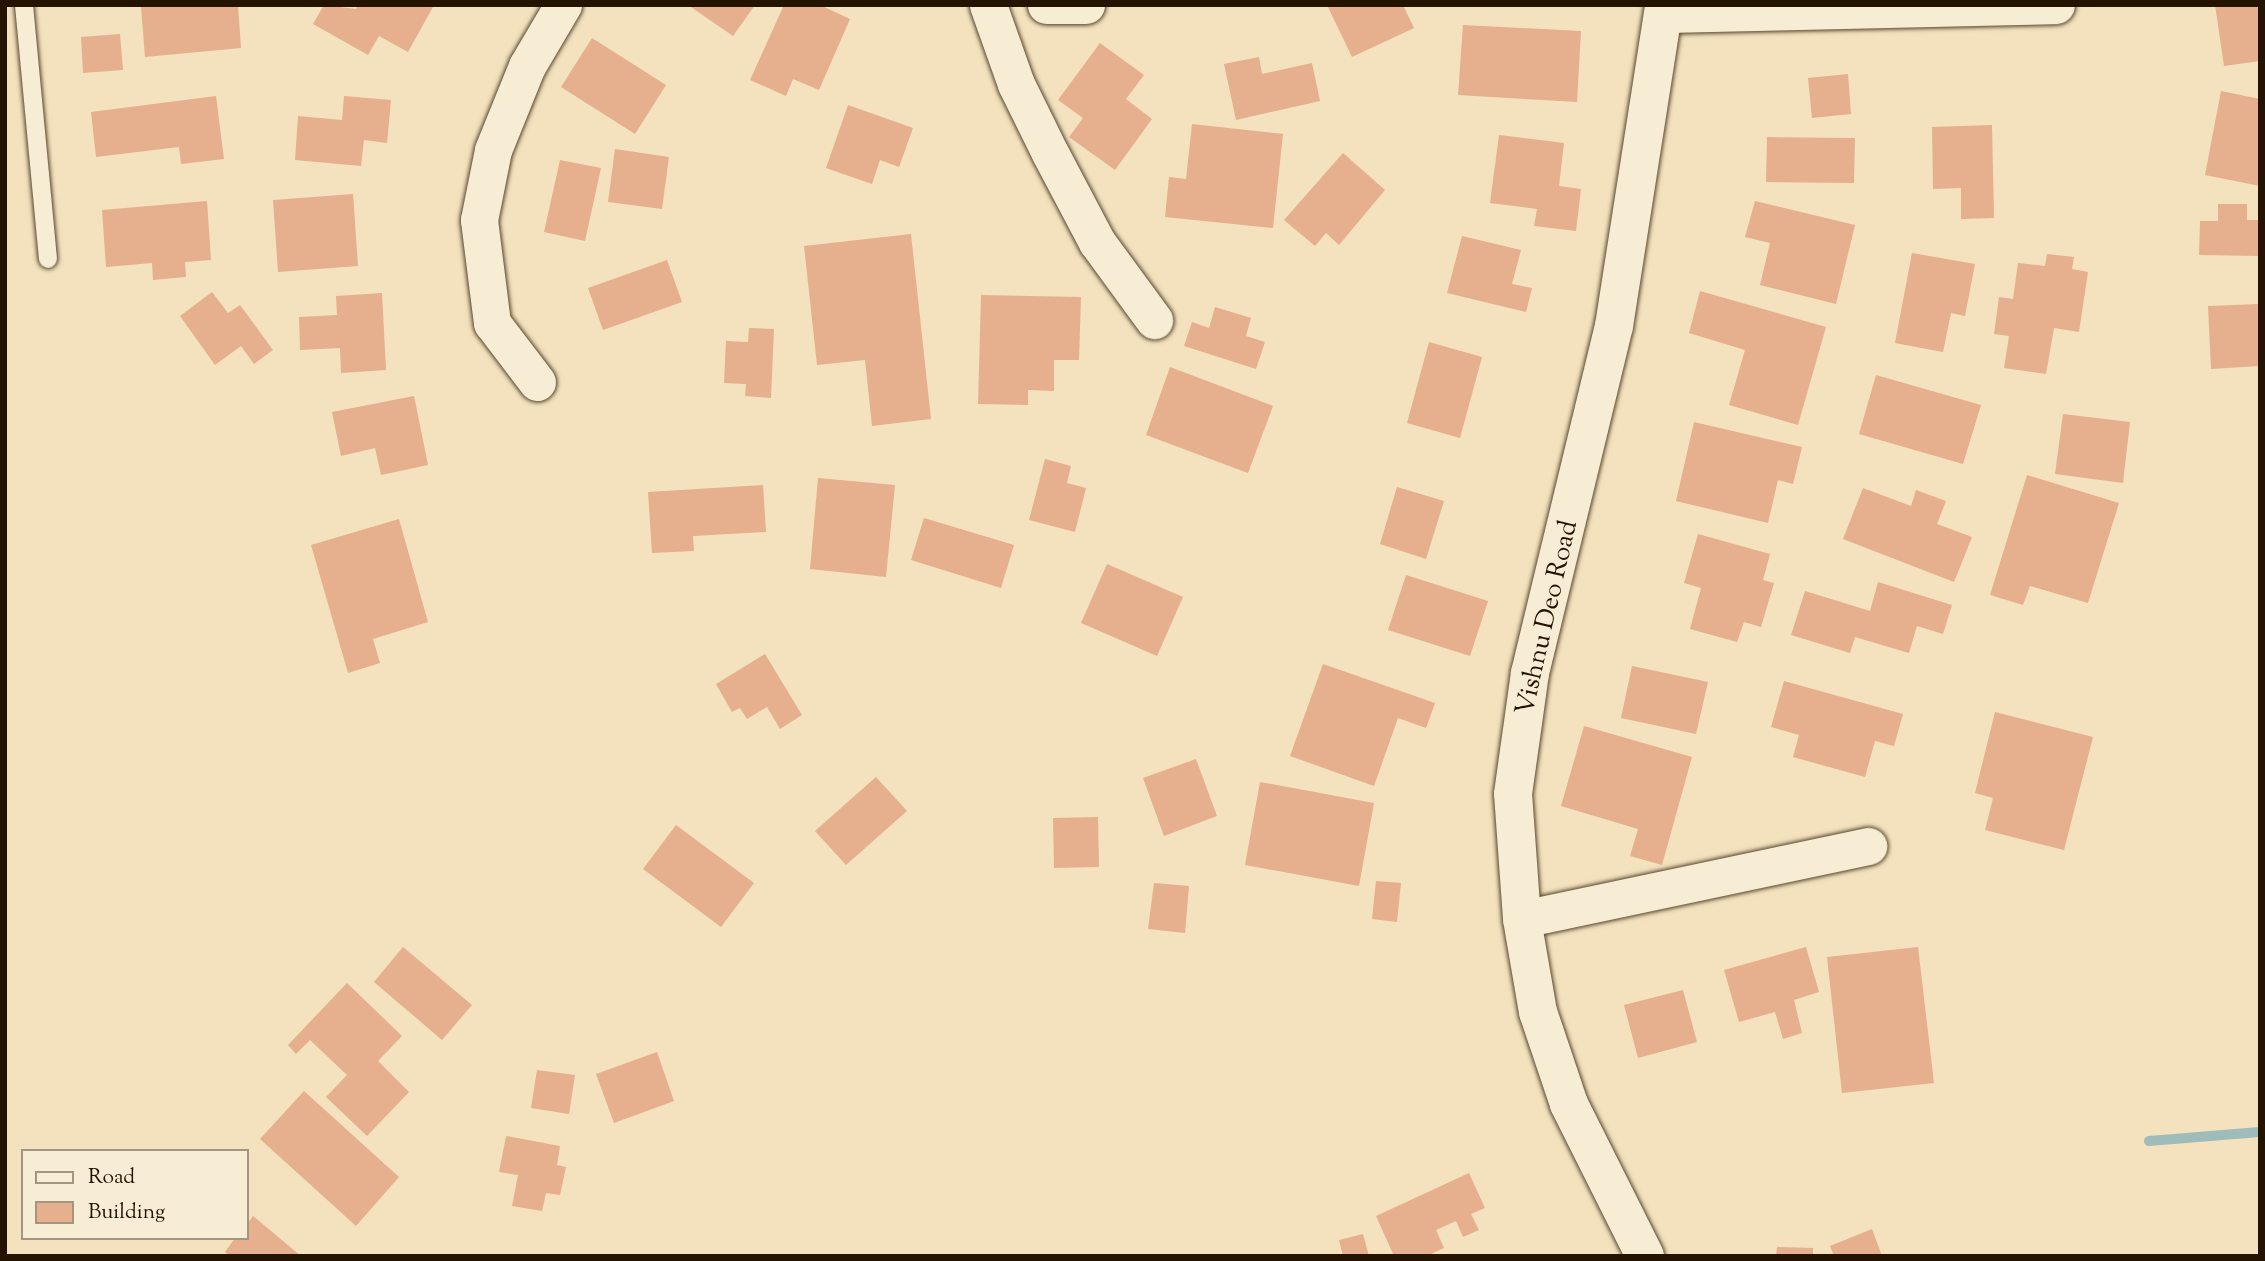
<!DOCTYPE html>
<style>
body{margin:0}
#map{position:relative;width:2265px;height:1261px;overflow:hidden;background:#f3e2bd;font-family:"Sorts Mill Goudy",serif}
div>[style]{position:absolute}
.stream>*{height:10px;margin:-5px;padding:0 5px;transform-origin:5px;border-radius:5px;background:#9ebcba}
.building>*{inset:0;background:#e6af8e}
.roads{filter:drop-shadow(0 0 2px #58472f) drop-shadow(0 0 2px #58472f)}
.lane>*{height:18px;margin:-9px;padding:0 9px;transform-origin:9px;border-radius:9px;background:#f7ecd4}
.street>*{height:37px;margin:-18.5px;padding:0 18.5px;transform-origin:18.5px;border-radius:18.5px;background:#f7ecd4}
.secondary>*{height:38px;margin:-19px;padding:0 19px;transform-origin:19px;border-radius:19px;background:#f7ecd4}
span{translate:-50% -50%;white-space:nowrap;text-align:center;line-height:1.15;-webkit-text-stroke:5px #f7ecd4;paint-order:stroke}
.street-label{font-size:26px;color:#241300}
.frame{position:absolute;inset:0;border:7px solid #241300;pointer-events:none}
.legend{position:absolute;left:21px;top:1149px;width:228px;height:91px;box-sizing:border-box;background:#f7ecd4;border:2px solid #a3957f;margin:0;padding:9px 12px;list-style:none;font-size:21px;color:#241300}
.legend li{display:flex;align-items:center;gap:14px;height:35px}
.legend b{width:35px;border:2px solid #a3957f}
</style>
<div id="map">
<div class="stream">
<i style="left:2149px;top:1141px;width:111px;rotate:-4.6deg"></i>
</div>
<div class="building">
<i style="clip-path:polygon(238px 5px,241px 48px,145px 57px,141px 7px)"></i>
<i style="clip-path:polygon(324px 5px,356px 9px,358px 5px,434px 5px,408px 52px,379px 36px,368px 55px,313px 24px)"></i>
<i style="clip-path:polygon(688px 5px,755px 5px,733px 36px)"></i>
<i style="clip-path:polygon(784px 5px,820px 5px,850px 19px,819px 90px,793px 79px,786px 96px,750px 80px)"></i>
<i style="clip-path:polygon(1327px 5px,1403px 5px,1414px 28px,1352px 57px)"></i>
<i style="clip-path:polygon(2215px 5px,2260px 5px,2260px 61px,2224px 66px)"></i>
<i style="clip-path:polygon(1463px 25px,1581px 31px,1577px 102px,1458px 95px)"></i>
<i style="clip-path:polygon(120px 34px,123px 70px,83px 73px,81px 37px)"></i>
<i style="clip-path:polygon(592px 38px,666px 85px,635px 134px,561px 87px)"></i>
<i style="clip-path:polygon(1100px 43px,1144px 75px,1126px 99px,1152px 119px,1115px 170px,1069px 137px,1083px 118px,1058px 100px)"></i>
<i style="clip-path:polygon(1259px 57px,1262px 74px,1312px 63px,1320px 101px,1236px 120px,1224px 64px)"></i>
<i style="clip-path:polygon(1848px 74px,1851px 114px,1812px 118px,1808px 78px)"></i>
<i style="clip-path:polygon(2221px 91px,2260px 99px,2260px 186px,2205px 175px)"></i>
<i style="clip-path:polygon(216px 96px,224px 159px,181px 164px,179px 147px,96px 157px,91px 112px)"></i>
<i style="clip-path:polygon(344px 96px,391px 100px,387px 143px,364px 140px,361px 166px,295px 160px,298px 116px,342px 120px)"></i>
<i style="clip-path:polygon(848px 105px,913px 128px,899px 167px,880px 160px,872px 184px,826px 168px)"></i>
<i style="clip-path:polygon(1192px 124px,1283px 134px,1273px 228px,1165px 217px,1169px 177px,1186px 179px)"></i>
<i style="clip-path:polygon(1992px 125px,1994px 218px,1961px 219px,1961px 188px,1933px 189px,1932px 127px)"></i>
<i style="clip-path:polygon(1499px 135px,1564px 143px,1559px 186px,1581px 189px,1576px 231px,1534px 226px,1537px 209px,1490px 203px)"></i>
<i style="clip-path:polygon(1767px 137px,1855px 138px,1854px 183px,1766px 182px)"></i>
<i style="clip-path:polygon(615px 149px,669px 157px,662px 209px,608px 202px)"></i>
<i style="clip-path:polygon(1343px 153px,1385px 190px,1339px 245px,1326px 233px,1315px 246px,1284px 220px)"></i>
<i style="clip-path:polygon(560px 160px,601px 168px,585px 241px,544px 232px)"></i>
<i style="clip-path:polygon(353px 194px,358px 266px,278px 272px,273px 200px)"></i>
<i style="clip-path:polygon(207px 201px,211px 260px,185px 262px,186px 277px,153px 280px,152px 263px,106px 267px,102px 210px)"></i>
<i style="clip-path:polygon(1755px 201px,1855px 225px,1836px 304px,1760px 285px,1770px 243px,1745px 237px)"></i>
<i style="clip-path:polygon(2218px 204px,2247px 204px,2247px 220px,2260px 220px,2260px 256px,2199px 255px,2200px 221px,2218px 221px)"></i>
<i style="clip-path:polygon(911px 234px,931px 419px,872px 426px,865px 360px,817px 365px,804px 246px)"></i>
<i style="clip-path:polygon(1462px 236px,1521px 250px,1512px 284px,1532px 288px,1526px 312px,1447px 293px)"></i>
<i style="clip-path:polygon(1912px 253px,1975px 264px,1965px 316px,1951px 313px,1943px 352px,1895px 343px)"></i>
<i style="clip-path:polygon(2047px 254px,2074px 257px,2072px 269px,2088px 272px,2079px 332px,2054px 328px,2046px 374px,2004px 368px,2009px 336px,1994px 334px,1999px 297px,2013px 299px,2018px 263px,2045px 266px)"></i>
<i style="clip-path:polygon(667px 260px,682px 302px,603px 330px,588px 288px)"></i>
<i style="clip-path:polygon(1700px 291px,1826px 327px,1798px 425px,1729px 405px,1745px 350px,1689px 333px)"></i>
<i style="clip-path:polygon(212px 292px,228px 313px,240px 305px,273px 350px,254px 364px,241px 346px,215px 365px,180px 316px)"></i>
<i style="clip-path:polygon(382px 293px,386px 370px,341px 373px,340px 348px,300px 350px,299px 317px,337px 315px,336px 296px)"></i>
<i style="clip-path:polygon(981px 295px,1081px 297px,1079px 360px,1054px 360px,1054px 391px,1028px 390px,1028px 405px,978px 404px)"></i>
<i style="clip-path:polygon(2260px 304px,2260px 366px,2211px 369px,2208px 306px)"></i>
<i style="clip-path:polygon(1215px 307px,1251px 318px,1246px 336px,1265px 342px,1256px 369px,1184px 346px,1192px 322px,1209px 328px)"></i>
<i style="clip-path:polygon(749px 328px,774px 329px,771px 398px,745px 396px,746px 384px,724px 383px,726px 341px,748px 342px)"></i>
<i style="clip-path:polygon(1429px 342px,1482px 357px,1460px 438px,1407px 423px)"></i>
<i style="clip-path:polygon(1170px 367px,1273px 406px,1248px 473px,1146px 435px)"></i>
<i style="clip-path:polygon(1876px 375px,1981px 405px,1963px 464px,1859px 434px)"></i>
<i style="clip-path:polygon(414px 396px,428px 465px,381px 475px,375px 448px,341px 456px,332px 412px)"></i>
<i style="clip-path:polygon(2063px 414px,2130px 422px,2123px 483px,2055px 474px)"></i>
<i style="clip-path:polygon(1694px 422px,1802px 447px,1793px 484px,1778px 480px,1768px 523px,1676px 501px)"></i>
<i style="clip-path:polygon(1045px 459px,1071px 466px,1067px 483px,1086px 488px,1075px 532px,1029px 520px)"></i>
<i style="clip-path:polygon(2027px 475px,2119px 503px,2088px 603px,2030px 586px,2023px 605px,1990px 595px)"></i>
<i style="clip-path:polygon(818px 478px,895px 485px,886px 577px,810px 569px)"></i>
<i style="clip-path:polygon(763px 485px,766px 532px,693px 536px,694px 551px,652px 553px,648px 492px)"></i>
<i style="clip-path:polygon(1397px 487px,1444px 501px,1426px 559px,1380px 544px)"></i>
<i style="clip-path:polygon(1863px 488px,1911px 506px,1916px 490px,1946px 501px,1937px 524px,1972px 537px,1954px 582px,1843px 539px)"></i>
<i style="clip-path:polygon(924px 518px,1014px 545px,1001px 588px,911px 560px)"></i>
<i style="clip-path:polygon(399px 519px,428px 622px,373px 639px,380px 663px,348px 673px,311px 545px)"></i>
<i style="clip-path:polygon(1698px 534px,1770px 554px,1763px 580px,1774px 583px,1761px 627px,1744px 622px,1737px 642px,1690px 629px,1701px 588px,1684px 583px)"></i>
<i style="clip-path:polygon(1107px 564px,1183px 597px,1157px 656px,1081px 623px)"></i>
<i style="clip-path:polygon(1406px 575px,1488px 601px,1470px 656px,1388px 630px)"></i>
<i style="clip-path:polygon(1878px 582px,1952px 605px,1943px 634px,1917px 626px,1909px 653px,1855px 637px,1850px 653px,1791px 635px,1805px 591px,1870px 611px)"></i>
<i style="clip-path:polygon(765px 654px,802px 715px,780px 729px,767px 707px,747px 719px,740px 708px,732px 712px,716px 684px)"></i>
<i style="clip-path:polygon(1323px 664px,1435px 703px,1426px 728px,1398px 718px,1374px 786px,1290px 756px)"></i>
<i style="clip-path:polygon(1632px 666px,1708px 682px,1696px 734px,1621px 718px)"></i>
<i style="clip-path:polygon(1784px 681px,1903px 714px,1894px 746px,1875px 741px,1865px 777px,1793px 757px,1799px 735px,1771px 727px)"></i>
<i style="clip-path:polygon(1995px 712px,2093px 737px,2064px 850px,1985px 830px,1993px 798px,1975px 793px)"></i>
<i style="clip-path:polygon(1584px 726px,1692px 757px,1662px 865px,1630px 856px,1638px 829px,1561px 806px)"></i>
<i style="clip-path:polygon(1196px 759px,1217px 816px,1164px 836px,1143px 778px)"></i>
<i style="clip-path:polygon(876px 777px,907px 811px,846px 865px,815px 831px)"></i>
<i style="clip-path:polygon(1260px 782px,1374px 803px,1359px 886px,1245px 865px)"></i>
<i style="clip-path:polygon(1098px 817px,1099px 867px,1054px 868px,1053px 818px)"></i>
<i style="clip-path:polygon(676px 825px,754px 883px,721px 927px,643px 869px)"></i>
<i style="clip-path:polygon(1376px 881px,1401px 883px,1397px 922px,1372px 919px)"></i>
<i style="clip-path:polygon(1154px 883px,1189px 886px,1185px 933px,1148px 929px)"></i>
<i style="clip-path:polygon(403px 947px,472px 1005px,442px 1040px,374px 982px)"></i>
<i style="clip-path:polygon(1806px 947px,1819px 992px,1794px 1000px,1802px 1033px,1783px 1039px,1775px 1012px,1739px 1022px,1724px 970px)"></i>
<i style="clip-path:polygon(1918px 947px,1934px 1083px,1842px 1093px,1827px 957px)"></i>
<i style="clip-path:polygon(347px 983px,402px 1036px,378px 1061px,409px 1092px,367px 1136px,326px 1097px,347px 1075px,310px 1040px,296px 1054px,288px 1045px)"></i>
<i style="clip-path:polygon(1683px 990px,1697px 1042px,1638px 1058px,1624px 1005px)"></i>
<i style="clip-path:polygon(657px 1052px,674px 1101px,614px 1123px,596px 1074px)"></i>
<i style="clip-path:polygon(537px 1070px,575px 1075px,569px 1114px,531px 1108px)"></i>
<i style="clip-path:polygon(304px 1091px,399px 1177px,356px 1226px,260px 1139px)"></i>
<i style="clip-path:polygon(506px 1136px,560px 1146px,557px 1165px,566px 1167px,560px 1195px,546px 1193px,542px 1211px,512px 1206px,518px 1175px,499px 1172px)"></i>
<i style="clip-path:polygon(1469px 1173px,1485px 1208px,1471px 1214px,1479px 1230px,1463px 1237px,1456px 1221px,1436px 1230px,1444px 1248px,1427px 1256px,1394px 1256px,1376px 1216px)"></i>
<i style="clip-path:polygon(253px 1216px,301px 1256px,230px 1256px,225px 1252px,235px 1238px,247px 1238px,247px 1224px)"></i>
<i style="clip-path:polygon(1872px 1229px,1882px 1256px,1834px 1256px,1830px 1246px)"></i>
<i style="clip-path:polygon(1363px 1234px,1369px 1256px,1343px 1256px,1339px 1240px)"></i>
<i style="clip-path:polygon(1777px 1247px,1813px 1248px,1813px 1256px,1776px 1256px)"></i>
</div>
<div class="roads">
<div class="lane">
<i style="left:24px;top:5px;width:255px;rotate:84.6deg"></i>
</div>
<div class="street">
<i style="left:988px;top:5px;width:84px;rotate:70.5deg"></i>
<i style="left:1016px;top:84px;width:77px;rotate:63.8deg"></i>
<i style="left:1050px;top:153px;width:101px;rotate:62.2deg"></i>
<i style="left:1097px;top:242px;width:97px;rotate:53.8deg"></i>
<i style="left:1046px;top:5px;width:40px"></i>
<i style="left:1664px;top:14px;width:392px;rotate:-1.3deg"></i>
<i style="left:537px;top:382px;width:74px;rotate:-127.3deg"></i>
<i style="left:492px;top:323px;width:104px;rotate:-97.2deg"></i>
<i style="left:479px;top:220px;width:71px;rotate:-78.7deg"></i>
<i style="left:493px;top:150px;width:91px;rotate:-68deg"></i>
<i style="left:527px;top:66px;width:71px;rotate:-59.5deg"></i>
<i style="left:1522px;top:919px;width:354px;rotate:-11.9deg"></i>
</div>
<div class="secondary">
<i style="left:1645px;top:1256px;width:170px;rotate:-116.6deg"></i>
<i style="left:1569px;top:1104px;width:97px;rotate:-108.6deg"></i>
<i style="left:1538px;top:1012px;width:94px;rotate:-99.8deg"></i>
<i style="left:1522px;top:919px;width:125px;rotate:-94.1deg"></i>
<i style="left:1513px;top:794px;width:122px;rotate:-82deg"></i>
<i style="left:1530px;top:673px;width:357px;rotate:-76.4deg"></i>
<i style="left:1614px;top:326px;width:325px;rotate:-81.1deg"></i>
</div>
</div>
<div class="street-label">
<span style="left:1548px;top:618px;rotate:-77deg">Vishnu Deo Road</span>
</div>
<div class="frame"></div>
<ul class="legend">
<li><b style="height:9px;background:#f7ecd4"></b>Road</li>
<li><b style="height:19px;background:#e6af8e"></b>Building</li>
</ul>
</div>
